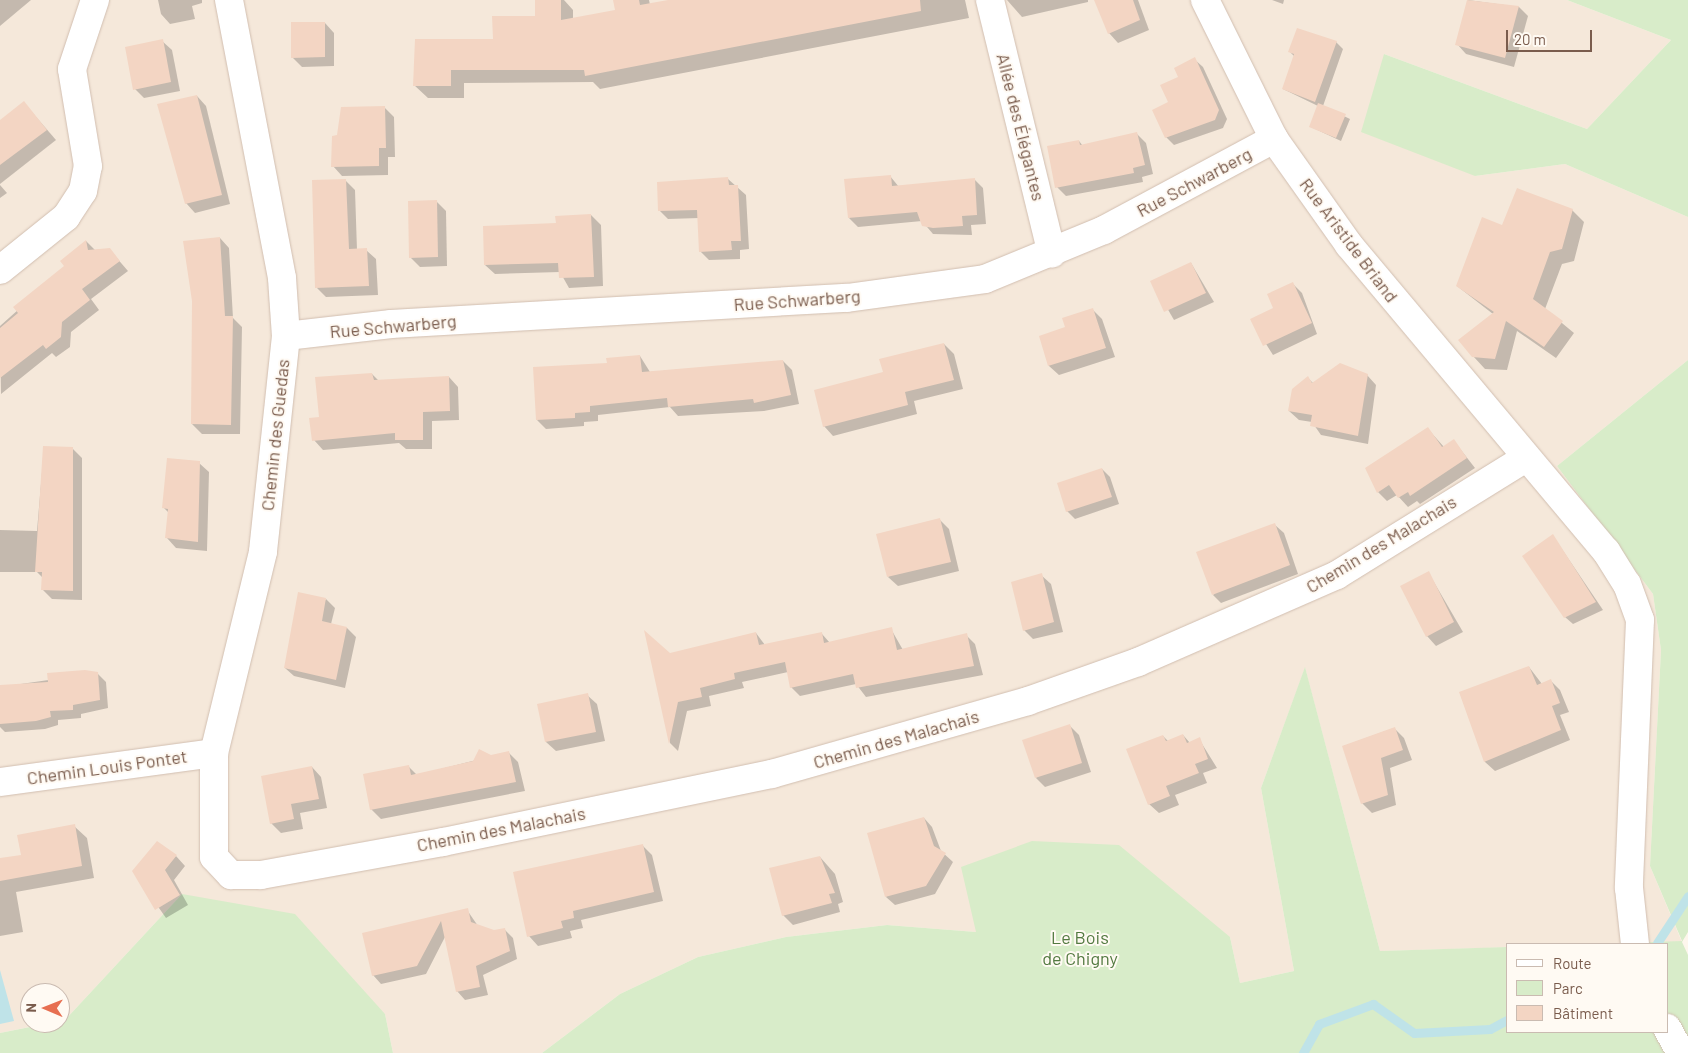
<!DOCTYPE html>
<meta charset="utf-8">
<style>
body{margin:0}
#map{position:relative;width:1688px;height:1053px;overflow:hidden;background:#fdf6ec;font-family:Barlow,sans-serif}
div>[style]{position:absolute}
.residential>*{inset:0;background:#f5e8da}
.green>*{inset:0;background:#d8ecc9}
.water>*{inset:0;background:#bfe3e8}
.shadow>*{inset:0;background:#0003}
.stream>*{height:9px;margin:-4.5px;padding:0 4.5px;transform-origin:4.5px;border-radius:4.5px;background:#bfe3e8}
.building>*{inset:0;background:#f3d5c3}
.roads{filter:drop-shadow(0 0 1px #d1beb0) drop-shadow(0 0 1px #d1beb0)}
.minor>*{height:28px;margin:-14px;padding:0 14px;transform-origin:14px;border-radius:14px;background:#fff}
span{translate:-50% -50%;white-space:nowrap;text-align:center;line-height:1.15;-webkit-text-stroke:4px #fffaf3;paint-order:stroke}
.street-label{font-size:18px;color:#7a5c4d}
.park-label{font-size:18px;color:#537a41}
.legend{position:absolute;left:1506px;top:943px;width:162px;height:90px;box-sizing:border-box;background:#fffaf3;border:1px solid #cabbb1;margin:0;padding:6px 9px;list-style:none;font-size:15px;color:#7a5c4d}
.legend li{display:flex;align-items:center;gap:10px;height:25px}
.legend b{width:25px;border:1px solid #cabbb1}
.north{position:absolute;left:20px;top:983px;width:50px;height:50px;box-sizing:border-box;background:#fffaf3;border:1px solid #cabbb1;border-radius:50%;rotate:271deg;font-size:14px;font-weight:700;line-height:20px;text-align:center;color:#7a5c4d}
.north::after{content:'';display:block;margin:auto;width:18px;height:22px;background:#e76f51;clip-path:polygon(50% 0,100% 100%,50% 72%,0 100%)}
.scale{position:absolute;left:1506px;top:30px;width:86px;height:22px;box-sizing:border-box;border:2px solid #7a5c4d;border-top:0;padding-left:6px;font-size:15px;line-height:18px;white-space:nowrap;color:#7a5c4d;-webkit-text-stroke:4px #fffaf3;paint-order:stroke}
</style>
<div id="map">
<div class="residential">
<i style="clip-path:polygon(0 0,1567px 0,1671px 40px,1587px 129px,1384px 54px,1475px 176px,1565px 164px,1688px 217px,1688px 360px,1557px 466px,1653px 594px,1661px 650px,1650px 866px,1682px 942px,1380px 951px,1305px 668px,1261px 788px,1294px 971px,1240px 983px,1230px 937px,976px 932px,887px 925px,786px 937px,698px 957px,620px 994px,542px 1053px,393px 1053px,385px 1014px,182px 894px,65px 1020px,60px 1021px,60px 993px,30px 993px,30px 1023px,49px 1023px,0 1033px)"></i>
</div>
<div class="green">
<i style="clip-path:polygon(1567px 0,1688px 0,1688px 217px,1565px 164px,1475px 176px,1361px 132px,1384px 54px,1587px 129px,1671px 40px)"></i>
<i style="clip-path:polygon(1688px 360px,1688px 932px,1682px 942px,1688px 955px,1688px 1053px,542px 1053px,620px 994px,698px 957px,786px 937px,887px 925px,976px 932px,961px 867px,1032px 841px,1119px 845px,1230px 937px,1240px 983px,1294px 971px,1261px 788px,1305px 667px,1380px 951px,1507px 947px,1507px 1032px,1667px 1032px,1667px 944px,1595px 944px,1682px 941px,1650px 866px,1661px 650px,1653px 594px,1557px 466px)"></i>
<i style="clip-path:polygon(182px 894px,295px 914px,385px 1014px,393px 1053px,0 1053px,0 1033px,65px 1020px)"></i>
</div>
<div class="water">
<i style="clip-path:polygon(0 970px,14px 1021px,0 1024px)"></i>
</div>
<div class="shadow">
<i style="clip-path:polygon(0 0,31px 0,0 26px)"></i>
<i style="clip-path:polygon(158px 0,202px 0,202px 3px,192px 6px,195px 19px,170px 24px,161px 14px)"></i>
<i style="clip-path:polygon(537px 0,564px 0,573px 10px,573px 19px,616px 11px,614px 0,649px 0,650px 5px,675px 0,965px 0,969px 18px,600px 89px,593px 82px,464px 83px,464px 98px,428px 98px,414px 85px,537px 17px)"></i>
<i style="clip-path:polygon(1007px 0,1088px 0,1088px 2px,1022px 17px)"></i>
<i style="clip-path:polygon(1096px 0,1138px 0,1149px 30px,1118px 43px,1109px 33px)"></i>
<i style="clip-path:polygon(1272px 0,1284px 0,1283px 4px)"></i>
<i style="clip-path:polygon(1468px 0,1519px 7px,1528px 16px,1514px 67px,1466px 54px,1457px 44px)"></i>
<i style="clip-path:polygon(325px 23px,334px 33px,334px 66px,302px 67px,292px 57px)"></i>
<i style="clip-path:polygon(162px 41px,172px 50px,180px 91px,144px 98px,135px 89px)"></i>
<i style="clip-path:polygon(1336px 42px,1343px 49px,1323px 106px,1350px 119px,1341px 141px,1311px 127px,1318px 106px,1283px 89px,1295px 57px,1290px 52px)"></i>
<i style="clip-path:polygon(1194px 59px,1203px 67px,1227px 119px,1223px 128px,1174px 145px,1166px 137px,1170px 103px,1179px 77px)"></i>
<i style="clip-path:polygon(197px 96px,206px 106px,230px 204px,195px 213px,186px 203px)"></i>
<i style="clip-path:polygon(24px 103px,56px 140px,0 184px,0 122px)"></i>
<i style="clip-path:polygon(384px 107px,394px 117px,395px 157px,388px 157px,388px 175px,342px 176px,333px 166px,338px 137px)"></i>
<i style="clip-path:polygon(1137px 134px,1146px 143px,1153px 174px,1142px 177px,1143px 182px,1066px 196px,1057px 187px,1079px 141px,1083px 146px)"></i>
<i style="clip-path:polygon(890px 176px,899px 187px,974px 179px,983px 188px,986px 224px,971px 225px,972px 235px,933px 234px,922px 221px,858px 227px,849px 218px)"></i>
<i style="clip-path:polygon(728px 179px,746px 195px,749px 249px,740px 250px,740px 259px,709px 260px,700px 251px,699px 218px,668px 219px,659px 210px)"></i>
<i style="clip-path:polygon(345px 180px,355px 190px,357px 250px,366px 250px,376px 259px,378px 295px,326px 297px,317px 288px)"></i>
<i style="clip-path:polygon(0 185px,7px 193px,0 198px)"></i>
<i style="clip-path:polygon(436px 201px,446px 211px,447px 266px,420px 267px,411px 258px)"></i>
<i style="clip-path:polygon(1572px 210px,1584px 222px,1574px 261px,1562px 264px,1545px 309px,1574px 333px,1556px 358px,1517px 331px,1507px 370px,1485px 369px,1473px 356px,1493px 314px,1457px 286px,1503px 227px)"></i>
<i style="clip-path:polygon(591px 215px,601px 225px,603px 286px,569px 288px,560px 272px,495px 274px,485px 265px,557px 225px)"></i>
<i style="clip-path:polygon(220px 238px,229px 248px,233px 318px,242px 327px,240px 434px,202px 434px,192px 424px)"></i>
<i style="clip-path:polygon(86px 241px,95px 250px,109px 249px,128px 271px,91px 299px,99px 310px,71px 332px,70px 347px,56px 357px,52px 353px,1px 394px,0 326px,66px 267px)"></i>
<i style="clip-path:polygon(1191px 263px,1214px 302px,1174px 320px,1152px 282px)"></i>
<i style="clip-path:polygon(1293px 284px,1302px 293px,1317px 334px,1273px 355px,1251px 320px,1275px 309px)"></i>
<i style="clip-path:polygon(1093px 310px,1102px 319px,1115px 357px,1059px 375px,1049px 366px,1041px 337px,1067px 328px)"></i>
<i style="clip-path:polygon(944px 344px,954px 354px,963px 389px,914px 401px,917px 414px,833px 436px,824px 426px,884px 373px)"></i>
<i style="clip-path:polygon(640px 356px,650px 372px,783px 361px,792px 370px,799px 404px,764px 411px,678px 416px,670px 407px,598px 415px,598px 421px,584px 422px,584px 426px,546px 429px,537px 420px,608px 364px)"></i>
<i style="clip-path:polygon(372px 374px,379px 381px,449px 377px,458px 387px,459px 420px,432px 421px,432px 449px,406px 449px,399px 443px,323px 450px,314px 440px,320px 418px)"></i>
<i style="clip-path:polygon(1367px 375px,1376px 385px,1368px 444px,1321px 435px,1312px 422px,1299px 420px,1289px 411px,1308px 378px,1313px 383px)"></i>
<i style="clip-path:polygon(1428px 429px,1444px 447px,1454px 441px,1475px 468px,1420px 504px,1417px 501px,1408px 507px,1397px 495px,1387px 501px,1378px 492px)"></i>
<i style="clip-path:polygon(44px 448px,72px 448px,82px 458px,82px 600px,52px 599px,43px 590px,43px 578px,37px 572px,0 572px,0 530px,37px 531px)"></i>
<i style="clip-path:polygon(199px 463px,209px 472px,207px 551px,176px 548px,167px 538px,169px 513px,163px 507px)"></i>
<i style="clip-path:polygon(1102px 469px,1110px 477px,1119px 504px,1075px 519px,1067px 511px)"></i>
<i style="clip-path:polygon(940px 520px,949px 529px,959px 571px,898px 586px,888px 577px)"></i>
<i style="clip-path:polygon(1275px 525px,1284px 533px,1298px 574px,1221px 603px,1213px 595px)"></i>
<i style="clip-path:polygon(1553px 536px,1603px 610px,1573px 624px,1565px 617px)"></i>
<i style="clip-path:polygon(1428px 572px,1463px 632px,1436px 646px,1427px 636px)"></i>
<i style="clip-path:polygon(1041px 575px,1051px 584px,1063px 632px,1033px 639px,1024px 630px)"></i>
<i style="clip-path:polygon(326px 599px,335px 608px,331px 624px,347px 628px,356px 637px,345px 688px,294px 676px,285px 668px)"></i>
<i style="clip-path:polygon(891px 629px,903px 650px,966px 635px,975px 644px,983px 675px,866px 697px,856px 684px,800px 696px,791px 687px,788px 672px,742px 682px,744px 688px,709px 696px,711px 706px,687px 711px,678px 751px,670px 743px,646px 634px,669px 655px,756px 633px,765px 645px,822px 634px,830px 643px)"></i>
<i style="clip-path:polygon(1529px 667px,1542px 684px,1551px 681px,1560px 690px,1569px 712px,1560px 715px,1570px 740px,1495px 771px,1485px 762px,1460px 693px)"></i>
<i style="clip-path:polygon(97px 673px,106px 682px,108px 708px,81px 714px,81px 718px,58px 720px,58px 725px,45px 729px,5px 732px,0 727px,0 687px)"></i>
<i style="clip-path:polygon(587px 695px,597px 704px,605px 741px,556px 751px,546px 742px,539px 705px)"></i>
<i style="clip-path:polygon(1070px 726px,1079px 735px,1091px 772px,1045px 787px,1036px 778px)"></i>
<i style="clip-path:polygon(1394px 728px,1404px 738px,1412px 760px,1390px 768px,1396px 805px,1372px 813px,1362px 803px,1344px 746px)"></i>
<i style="clip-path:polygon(1183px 735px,1190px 743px,1199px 739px,1217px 768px,1203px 773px,1207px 783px,1175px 795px,1179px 805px,1159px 813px,1149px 804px,1163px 736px,1168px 741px)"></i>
<i style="clip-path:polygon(508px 752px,518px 762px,525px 791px,381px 819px,371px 809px,409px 767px,417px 775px)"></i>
<i style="clip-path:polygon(312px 767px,321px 777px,327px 808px,300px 813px,303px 829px,281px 833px,271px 823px)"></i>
<i style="clip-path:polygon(924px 818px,932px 827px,941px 851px,953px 862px,935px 894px,895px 905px,886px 897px)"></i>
<i style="clip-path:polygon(74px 826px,87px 838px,94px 878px,16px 892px,23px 932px,0 936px,0 860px,22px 856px)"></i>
<i style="clip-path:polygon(643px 846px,652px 855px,663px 901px,581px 920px,583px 928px,570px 931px,572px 938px,538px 946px,529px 936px)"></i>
<i style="clip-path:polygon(176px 856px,185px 866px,174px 880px,188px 905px,166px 918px,133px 871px)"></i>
<i style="clip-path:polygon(820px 857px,835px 874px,843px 902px,838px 904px,840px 912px,793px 925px,783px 915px)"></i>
<i style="clip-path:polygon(467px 910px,478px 926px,494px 932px,504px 929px,513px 938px,517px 959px,483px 975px,488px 995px,465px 1000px,457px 991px,445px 937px,426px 974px,381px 984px,373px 975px,364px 934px)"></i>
</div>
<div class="stream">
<i style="left:1657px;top:943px;width:56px;rotate:-56.6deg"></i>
<i style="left:1303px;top:1053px;width:33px;rotate:-61deg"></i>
<i style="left:1319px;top:1024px;width:58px;rotate:-20.3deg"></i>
<i style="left:1373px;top:1004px;width:50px;rotate:35.3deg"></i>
<i style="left:1414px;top:1033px;width:76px;rotate:-3deg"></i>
<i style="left:1490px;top:1029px;width:19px;rotate:-28deg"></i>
</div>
<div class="building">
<i style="clip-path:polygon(535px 0,561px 0,561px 20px,615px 10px,613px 0,639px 0,640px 5px,668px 0,920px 0,921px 11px,585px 76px,584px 70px,451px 70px,451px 86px,413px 86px,415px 39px,493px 39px,492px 16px,535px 16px)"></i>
<i style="clip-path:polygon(1094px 0,1133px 0,1140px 20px,1108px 34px)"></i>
<i style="clip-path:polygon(1467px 0,1519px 6px,1505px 58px,1455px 45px)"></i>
<i style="clip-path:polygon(291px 22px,325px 22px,325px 57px,291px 58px)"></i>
<i style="clip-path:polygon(1297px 28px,1337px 41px,1315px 102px,1282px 89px,1294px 54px,1288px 52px)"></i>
<i style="clip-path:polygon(163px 39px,171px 82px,133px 90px,125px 47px)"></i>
<i style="clip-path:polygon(1195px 57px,1219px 110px,1215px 120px,1165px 138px,1152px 110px,1168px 102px,1160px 85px,1178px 77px,1174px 68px)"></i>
<i style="clip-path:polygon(197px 95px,222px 195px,185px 204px,157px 104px)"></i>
<i style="clip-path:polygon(24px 101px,47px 130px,0 165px,0 120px)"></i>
<i style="clip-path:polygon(1318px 103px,1346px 114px,1336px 138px,1309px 127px)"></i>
<i style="clip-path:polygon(385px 106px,386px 148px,379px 148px,379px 166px,331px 167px,332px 136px,337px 135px,341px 107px)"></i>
<i style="clip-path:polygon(1137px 132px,1145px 165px,1133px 168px,1134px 173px,1055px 188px,1047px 146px,1079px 140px,1080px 145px)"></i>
<i style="clip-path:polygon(891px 175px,892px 186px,975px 178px,977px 215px,962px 216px,963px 226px,933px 228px,922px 226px,917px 212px,848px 218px,844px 179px)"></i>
<i style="clip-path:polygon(728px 177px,729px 185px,738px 185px,741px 241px,731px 241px,732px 250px,699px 252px,697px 210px,658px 211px,657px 182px)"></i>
<i style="clip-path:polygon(346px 179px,349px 249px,367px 248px,369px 286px,315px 288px,312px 180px)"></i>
<i style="clip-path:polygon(1517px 188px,1573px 209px,1562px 249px,1550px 252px,1533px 299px,1563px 321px,1544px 347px,1506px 321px,1495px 359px,1472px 357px,1458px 340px,1494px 312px,1456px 286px,1482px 217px,1502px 225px)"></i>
<i style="clip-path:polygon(437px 200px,438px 257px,409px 258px,408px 201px)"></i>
<i style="clip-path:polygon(591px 214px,594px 277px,559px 278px,558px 263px,484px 265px,483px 226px,556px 223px,555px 216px)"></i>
<i style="clip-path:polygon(220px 237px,225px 316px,233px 316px,231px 425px,191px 424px,192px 301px,183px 241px)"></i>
<i style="clip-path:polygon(86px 240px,88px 250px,110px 248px,120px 261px,82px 289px,90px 300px,62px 322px,61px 337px,46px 349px,43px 345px,0 378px,0 328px,18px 313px,13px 307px,64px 266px,60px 261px)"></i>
<i style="clip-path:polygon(1191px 262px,1206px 293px,1164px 312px,1150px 281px)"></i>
<i style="clip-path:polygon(1293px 282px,1312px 323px,1263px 346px,1250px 319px,1273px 308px,1267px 294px)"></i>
<i style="clip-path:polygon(1093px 308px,1106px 348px,1048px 366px,1039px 336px,1065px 327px,1062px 318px)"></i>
<i style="clip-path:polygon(944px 343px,954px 380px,905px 392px,908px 405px,823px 427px,814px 390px,883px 372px,879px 359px)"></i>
<i style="clip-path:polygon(640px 355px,642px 372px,783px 360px,791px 395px,754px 403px,753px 399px,668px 407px,667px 398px,590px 406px,590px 412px,575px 413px,575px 418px,536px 420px,533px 367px,607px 363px,606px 358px)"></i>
<i style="clip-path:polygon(1340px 363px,1368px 374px,1358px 436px,1310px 426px,1312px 415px,1288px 411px,1292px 389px,1308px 376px,1312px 383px)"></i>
<i style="clip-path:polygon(372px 373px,374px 380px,449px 376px,450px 411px,423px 412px,423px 440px,395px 440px,395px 433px,312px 441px,309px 418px,319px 417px,315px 377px)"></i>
<i style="clip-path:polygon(1428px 427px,1442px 447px,1454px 439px,1467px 458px,1410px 496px,1408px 492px,1398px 498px,1389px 485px,1377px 493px,1365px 468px)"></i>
<i style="clip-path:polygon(43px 446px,73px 447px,73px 591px,41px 590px,42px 572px,35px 572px)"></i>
<i style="clip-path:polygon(167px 458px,200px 461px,198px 542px,165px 538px,168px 509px,162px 508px)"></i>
<i style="clip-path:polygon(1102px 468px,1112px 497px,1066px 512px,1057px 483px)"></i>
<i style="clip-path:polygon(940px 518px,951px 562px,887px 577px,876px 534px)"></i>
<i style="clip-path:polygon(1275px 523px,1290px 565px,1212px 595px,1196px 552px)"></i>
<i style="clip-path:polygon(1553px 534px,1596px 602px,1564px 618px,1522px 556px)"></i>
<i style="clip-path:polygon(1429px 571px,1454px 622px,1426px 637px,1400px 586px)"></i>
<i style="clip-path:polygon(1042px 573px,1054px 622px,1023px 631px,1011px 582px)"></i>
<i style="clip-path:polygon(298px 592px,326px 598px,322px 621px,347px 627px,336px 680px,284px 668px)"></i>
<i style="clip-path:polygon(892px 627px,897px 650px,967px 633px,974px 666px,856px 688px,853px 674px,790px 688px,785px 662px,734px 673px,735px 679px,700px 688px,702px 697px,678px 702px,669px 744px,644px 630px,670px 653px,756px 632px,759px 645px,822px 632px,824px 643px)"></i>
<i style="clip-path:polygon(1529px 666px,1537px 685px,1551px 679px,1560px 703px,1552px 706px,1561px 730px,1484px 762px,1459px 692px)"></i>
<i style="clip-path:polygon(85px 670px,98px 672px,100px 700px,73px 705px,73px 710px,50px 711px,51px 717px,36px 721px,0 724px,0 685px,48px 682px,47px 673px)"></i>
<i style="clip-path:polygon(588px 693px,596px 732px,545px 742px,537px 704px)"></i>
<i style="clip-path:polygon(1070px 724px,1082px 763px,1035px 778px,1022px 740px)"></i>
<i style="clip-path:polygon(1395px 727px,1403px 750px,1381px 758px,1388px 795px,1361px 804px,1342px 746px)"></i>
<i style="clip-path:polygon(1183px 734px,1187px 743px,1200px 737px,1208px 759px,1195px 764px,1199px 773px,1166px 786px,1170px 796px,1148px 805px,1126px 749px,1163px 735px,1166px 741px)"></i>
<i style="clip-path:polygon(479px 749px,491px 755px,509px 751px,516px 782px,370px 810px,363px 774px,409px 765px,411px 775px,473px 761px)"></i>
<i style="clip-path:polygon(312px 766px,319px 799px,291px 804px,294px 819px,270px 824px,261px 776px)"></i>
<i style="clip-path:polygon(924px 817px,934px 846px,946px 853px,926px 886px,885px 897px,867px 833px)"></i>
<i style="clip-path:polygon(75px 824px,82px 866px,0 881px,0 858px,21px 855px,17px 835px)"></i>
<i style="clip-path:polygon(157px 841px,177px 855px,165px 870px,180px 895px,155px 910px,132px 871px)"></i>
<i style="clip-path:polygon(643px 844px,654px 892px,573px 911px,574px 918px,561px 921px,563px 928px,527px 937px,513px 872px)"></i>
<i style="clip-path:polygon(820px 856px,835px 893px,829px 894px,832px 903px,782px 916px,769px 868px)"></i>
<i style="clip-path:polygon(468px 908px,471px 922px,494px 930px,505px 928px,510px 951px,476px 966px,480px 987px,456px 992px,441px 921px,417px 966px,372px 976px,362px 933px)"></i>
</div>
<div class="roads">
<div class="minor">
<i style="left:229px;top:0;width:283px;rotate:79.2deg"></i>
<i style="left:282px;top:278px;width:58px;rotate:86.1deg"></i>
<i style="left:286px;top:336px;width:217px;rotate:96.1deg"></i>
<i style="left:263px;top:552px;width:207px;rotate:103.7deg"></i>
<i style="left:214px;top:753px;width:104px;rotate:90deg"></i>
<i style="left:214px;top:857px;width:25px;rotate:47deg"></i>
<i style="left:231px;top:875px;width:30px"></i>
<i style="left:261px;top:875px;width:185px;rotate:-10.3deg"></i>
<i style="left:443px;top:842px;width:336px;rotate:-11.7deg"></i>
<i style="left:772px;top:774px;width:266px;rotate:-15.9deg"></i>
<i style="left:1028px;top:701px;width:117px;rotate:-19.5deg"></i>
<i style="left:1138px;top:662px;width:217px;rotate:-23.6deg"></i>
<i style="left:1337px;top:575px;width:222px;rotate:-31.8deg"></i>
<i style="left:990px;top:0;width:261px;rotate:76.3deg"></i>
<i style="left:1205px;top:0;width:155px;rotate:63.6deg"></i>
<i style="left:1274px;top:139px;width:130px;rotate:54.7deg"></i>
<i style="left:1349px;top:245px;width:400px;rotate:50deg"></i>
<i style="left:1606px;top:551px;width:39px;rotate:58deg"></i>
<i style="left:1627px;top:584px;width:38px;rotate:70deg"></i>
<i style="left:1640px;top:620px;width:268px;rotate:92.4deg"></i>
<i style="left:1629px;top:888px;width:56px;rotate:83.9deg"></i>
<i style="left:0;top:270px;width:85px;rotate:-38.8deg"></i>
<i style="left:66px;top:217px;width:31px;rotate:-57deg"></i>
<i style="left:83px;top:191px;width:25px;rotate:-79deg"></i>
<i style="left:88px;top:166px;width:98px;rotate:-99.4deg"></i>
<i style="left:72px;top:69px;width:73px;rotate:-71.6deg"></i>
<i style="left:286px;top:336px;width:106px;rotate:-6.5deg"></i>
<i style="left:391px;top:324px;width:457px;rotate:-3.3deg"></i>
<i style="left:847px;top:298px;width:139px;rotate:-7.8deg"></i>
<i style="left:985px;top:279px;width:129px;rotate:-22.4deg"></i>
<i style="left:1104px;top:230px;width:193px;rotate:-28.2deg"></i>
<i style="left:0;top:782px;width:216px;rotate:-7.7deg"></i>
<i style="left:1667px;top:1028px;width:29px;rotate:61deg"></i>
</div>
</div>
<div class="street-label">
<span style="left:1021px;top:127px;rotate:76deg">Allée des Élégantes</span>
<span style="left:1194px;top:182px;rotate:-28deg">Rue Schwarberg</span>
<span style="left:1349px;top:240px;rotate:53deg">Rue Aristide Briand</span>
<span style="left:797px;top:300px;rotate:-4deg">Rue Schwarberg</span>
<span style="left:393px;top:326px;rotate:-5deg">Rue Schwarberg</span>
<span style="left:275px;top:435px;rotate:-84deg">Chemin des Guedas</span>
<span style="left:1381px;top:544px;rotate:-31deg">Chemin des Malachais</span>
<span style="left:896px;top:739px;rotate:-16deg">Chemin des Malachais</span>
<span style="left:107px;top:767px;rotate:-8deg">Chemin Louis Pontet</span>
<span style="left:501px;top:829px;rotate:-11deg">Chemin des Malachais</span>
</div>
<div class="park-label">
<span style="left:1080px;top:948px">Le Bois<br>de Chigny</span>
</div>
<ul class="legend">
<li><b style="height:6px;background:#fff"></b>Route</li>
<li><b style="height:14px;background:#d8ecc9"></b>Parc</li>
<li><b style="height:14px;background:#f3d5c3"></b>Bâtiment</li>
</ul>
<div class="north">N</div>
<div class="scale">20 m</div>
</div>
